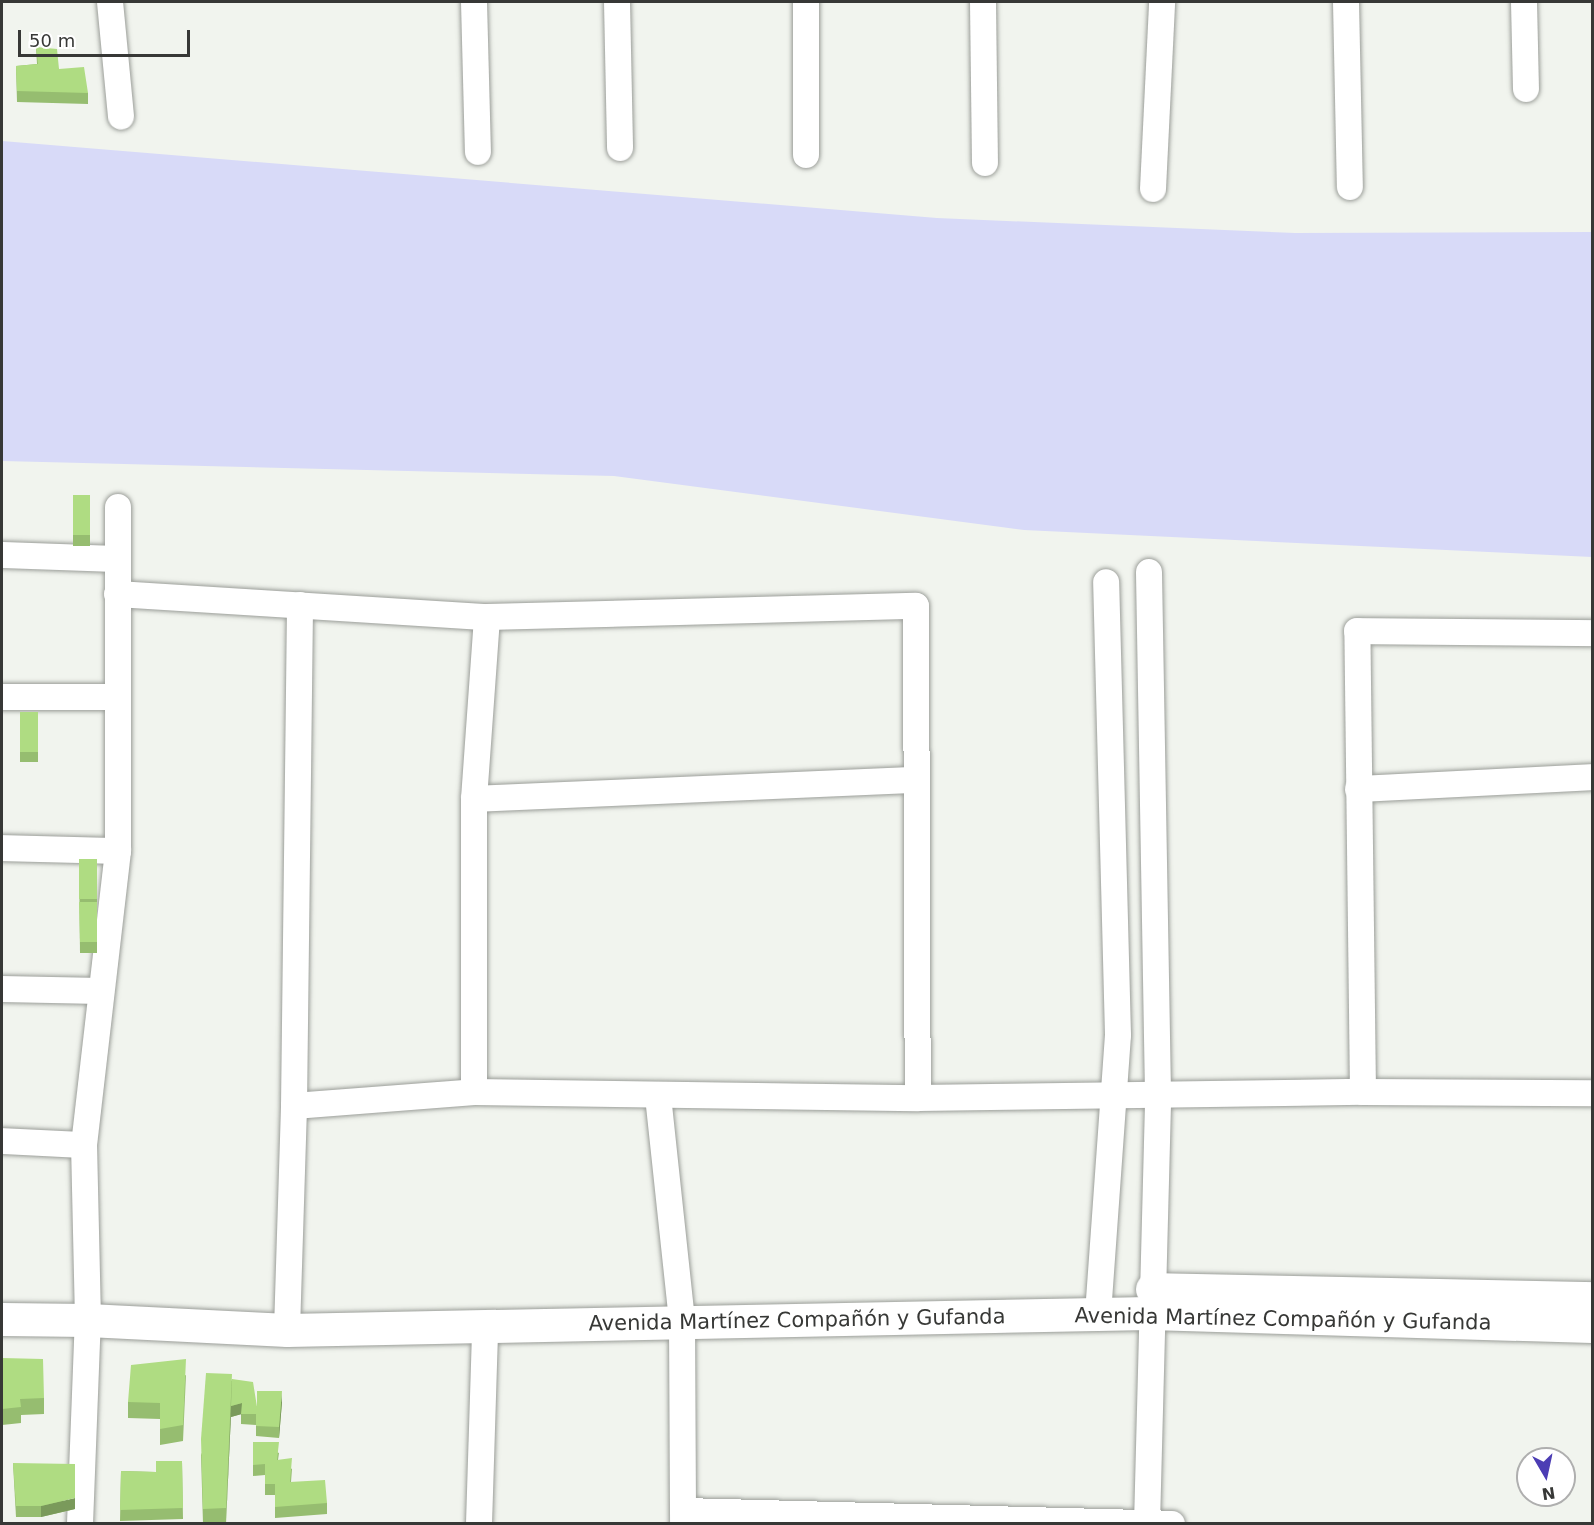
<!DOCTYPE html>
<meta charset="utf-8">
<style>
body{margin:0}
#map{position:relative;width:1594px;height:1525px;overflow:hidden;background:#f1f4ee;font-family:"DejaVu Sans",sans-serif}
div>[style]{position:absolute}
.green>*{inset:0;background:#d8daf8}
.roads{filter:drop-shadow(0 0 2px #9b9e99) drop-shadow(0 0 2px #9b9e99)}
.street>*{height:26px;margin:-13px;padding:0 13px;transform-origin:13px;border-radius:13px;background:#fff}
.secondary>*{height:33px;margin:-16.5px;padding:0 16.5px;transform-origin:16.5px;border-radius:16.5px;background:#fff}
.wall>*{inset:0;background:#96bd70}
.shaded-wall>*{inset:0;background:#7a9a5b}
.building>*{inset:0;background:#afdc82}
span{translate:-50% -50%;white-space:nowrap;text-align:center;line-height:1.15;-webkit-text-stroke:5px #fff;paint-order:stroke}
.street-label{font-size:21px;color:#373836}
.frame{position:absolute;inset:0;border:3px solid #373836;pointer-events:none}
.north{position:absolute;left:1516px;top:1447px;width:60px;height:60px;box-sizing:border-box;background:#fff;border:2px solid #afafaf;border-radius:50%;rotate:171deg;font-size:16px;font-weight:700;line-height:24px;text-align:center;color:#373836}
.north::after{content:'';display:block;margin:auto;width:21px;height:27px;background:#4c3db4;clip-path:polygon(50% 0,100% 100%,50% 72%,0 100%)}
.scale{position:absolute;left:18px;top:30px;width:172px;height:27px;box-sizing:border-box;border:3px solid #373836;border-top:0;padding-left:8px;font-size:18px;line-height:21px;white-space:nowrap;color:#373836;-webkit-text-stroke:4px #fff;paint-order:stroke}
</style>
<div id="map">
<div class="green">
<i style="clip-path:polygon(2px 141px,937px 218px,1295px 233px,1592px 232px,1592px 557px,1024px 530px,614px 476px,2px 461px)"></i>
</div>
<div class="roads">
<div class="street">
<i style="left:110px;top:2px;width:115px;rotate:84.5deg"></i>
<i style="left:474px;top:2px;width:150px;rotate:88.5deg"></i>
<i style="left:617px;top:2px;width:146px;rotate:88.8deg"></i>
<i style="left:806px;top:2px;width:153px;rotate:90deg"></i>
<i style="left:983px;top:2px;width:161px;rotate:89.3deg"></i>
<i style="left:1346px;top:2px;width:185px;rotate:88.8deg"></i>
<i style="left:1524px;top:2px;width:87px;rotate:88.7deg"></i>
<i style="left:1153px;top:189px;width:187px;rotate:-87.2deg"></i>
<i style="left:2px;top:555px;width:115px;rotate:2deg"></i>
<i style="left:117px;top:594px;width:371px;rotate:3.6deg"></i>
<i style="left:487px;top:617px;width:429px;rotate:-1.5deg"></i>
<i style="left:916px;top:606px;width:492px;rotate:89.8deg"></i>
<i style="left:2px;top:697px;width:116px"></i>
<i style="left:1358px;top:789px;width:234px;rotate:-2.9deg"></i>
<i style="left:474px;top:799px;width:442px;rotate:-2.5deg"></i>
<i style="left:2px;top:848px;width:116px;rotate:1.5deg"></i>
<i style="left:2px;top:989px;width:99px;rotate:1.2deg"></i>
<i style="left:474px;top:1092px;width:293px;rotate:-90deg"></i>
<i style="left:474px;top:799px;width:182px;rotate:-85.9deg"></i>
<i style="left:1363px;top:1092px;width:461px;rotate:-90.7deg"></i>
<i style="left:1357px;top:631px;width:235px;rotate:0.5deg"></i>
<i style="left:658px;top:1096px;width:225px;rotate:83.9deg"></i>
<i style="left:682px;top:1320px;width:204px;rotate:89.7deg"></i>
<i style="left:294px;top:1106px;width:181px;rotate:-4.4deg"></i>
<i style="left:474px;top:1092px;width:444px;rotate:0.8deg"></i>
<i style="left:918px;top:1098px;width:445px;rotate:-0.8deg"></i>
<i style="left:1363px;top:1092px;width:229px;rotate:0.3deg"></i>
<i style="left:2px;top:1141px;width:82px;rotate:2.8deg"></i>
<i style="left:1098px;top:1314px;width:280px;rotate:-85.9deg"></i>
<i style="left:1118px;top:1035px;width:453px;rotate:-91.5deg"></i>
<i style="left:287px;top:1330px;width:224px;rotate:-88.2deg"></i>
<i style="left:294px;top:1106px;width:501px;rotate:-89.31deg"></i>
<i style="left:683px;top:1511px;width:489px;rotate:1.5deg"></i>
<i style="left:80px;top:1524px;width:204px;rotate:-87.8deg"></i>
<i style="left:88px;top:1320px;width:175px;rotate:-91.3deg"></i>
<i style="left:84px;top:1145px;width:296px;rotate:-83.4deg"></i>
<i style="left:118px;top:851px;width:344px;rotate:-90deg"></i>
<i style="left:479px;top:1524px;width:196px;rotate:-88.2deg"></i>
<i style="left:1147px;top:1524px;width:430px;rotate:-88.5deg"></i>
<i style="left:1158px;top:1094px;width:522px;rotate:-90.99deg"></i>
</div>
<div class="secondary">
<i style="left:1152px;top:1289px;width:440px;rotate:1.2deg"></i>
<i style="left:2px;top:1319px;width:86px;rotate:0.7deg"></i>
<i style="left:88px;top:1320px;width:199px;rotate:2.9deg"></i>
<i style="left:287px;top:1330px;width:863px;rotate:-1.13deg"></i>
<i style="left:1150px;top:1313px;width:442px;rotate:1.7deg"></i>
</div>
</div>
<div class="wall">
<i style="clip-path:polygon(36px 47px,59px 69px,88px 93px,88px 104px,17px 102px,16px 66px,37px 64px)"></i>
<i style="clip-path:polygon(73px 495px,90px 495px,90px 546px,73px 546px)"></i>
<i style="clip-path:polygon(20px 712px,38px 712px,38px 762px,20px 762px)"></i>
<i style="clip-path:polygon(79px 859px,97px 859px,97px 953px,80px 953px)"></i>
<i style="clip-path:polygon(2px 1358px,44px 1398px,44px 1414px,21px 1415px,21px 1423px,2px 1425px)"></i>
<i style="clip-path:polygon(186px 1375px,183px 1441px,160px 1445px,160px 1419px,128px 1418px,128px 1402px)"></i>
<i style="clip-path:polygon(232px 1379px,257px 1407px,282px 1402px,279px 1438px,256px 1436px,256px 1425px,241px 1424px,241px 1414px,231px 1417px,231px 1414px,226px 1524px,203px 1524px,201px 1455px)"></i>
<i style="clip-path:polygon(253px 1442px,279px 1453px,278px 1460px,292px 1469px,291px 1482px,327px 1503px,327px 1514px,275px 1518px,275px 1495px,265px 1495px,265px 1475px,253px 1476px)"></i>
<i style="clip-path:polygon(182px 1461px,183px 1519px,120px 1521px,121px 1471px,156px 1472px)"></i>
<i style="clip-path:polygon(13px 1463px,75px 1509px,41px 1517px,16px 1517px)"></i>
</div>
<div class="shaded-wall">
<i style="clip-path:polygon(232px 1374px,231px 1406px,242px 1403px,242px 1414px,231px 1417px,231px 1414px,226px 1524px)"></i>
<i style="clip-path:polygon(282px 1391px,282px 1402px,279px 1438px,279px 1427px)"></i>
<i style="clip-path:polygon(75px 1498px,75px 1509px,41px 1517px,41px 1506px)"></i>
</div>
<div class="building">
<i style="clip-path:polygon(36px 47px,57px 49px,59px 69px,84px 67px,88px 93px,17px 91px,16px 66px,38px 64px)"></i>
<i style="clip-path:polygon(73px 495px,90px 495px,90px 535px,73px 535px)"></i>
<i style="clip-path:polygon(20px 712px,38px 712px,38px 752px,20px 752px)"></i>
<i style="clip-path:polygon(79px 859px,97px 859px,97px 899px,79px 899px)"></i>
<i style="clip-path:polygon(79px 902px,97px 902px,97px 942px,80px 942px)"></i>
<i style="clip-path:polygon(2px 1358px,43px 1359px,44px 1398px,20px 1399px,21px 1407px,2px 1409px)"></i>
<i style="clip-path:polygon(186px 1359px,183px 1425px,160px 1429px,160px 1403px,128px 1402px,131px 1365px)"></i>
<i style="clip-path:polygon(206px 1373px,232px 1374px,226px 1508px,203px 1509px,201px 1439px)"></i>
<i style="clip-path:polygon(232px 1379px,253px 1382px,257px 1407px,257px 1391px,282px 1391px,279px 1427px,256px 1426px,256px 1414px,241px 1414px,242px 1403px,231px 1406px)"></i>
<i style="clip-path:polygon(253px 1442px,279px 1442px,277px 1460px,292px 1458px,290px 1482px,325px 1480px,327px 1503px,275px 1507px,275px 1484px,265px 1484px,265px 1464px,253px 1465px)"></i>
<i style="clip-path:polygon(156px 1461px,182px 1461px,183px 1508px,120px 1510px,121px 1471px,156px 1472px)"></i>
<i style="clip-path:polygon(13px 1463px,75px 1464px,75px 1498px,41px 1506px,16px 1506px)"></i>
</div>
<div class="street-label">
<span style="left:1283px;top:1319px;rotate:1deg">Avenida Martínez Compañón y Gufanda</span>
<span style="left:797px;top:1320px;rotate:-1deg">Avenida Martínez Compañón y Gufanda</span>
</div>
<div class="frame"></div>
<div class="north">N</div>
<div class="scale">50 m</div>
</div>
